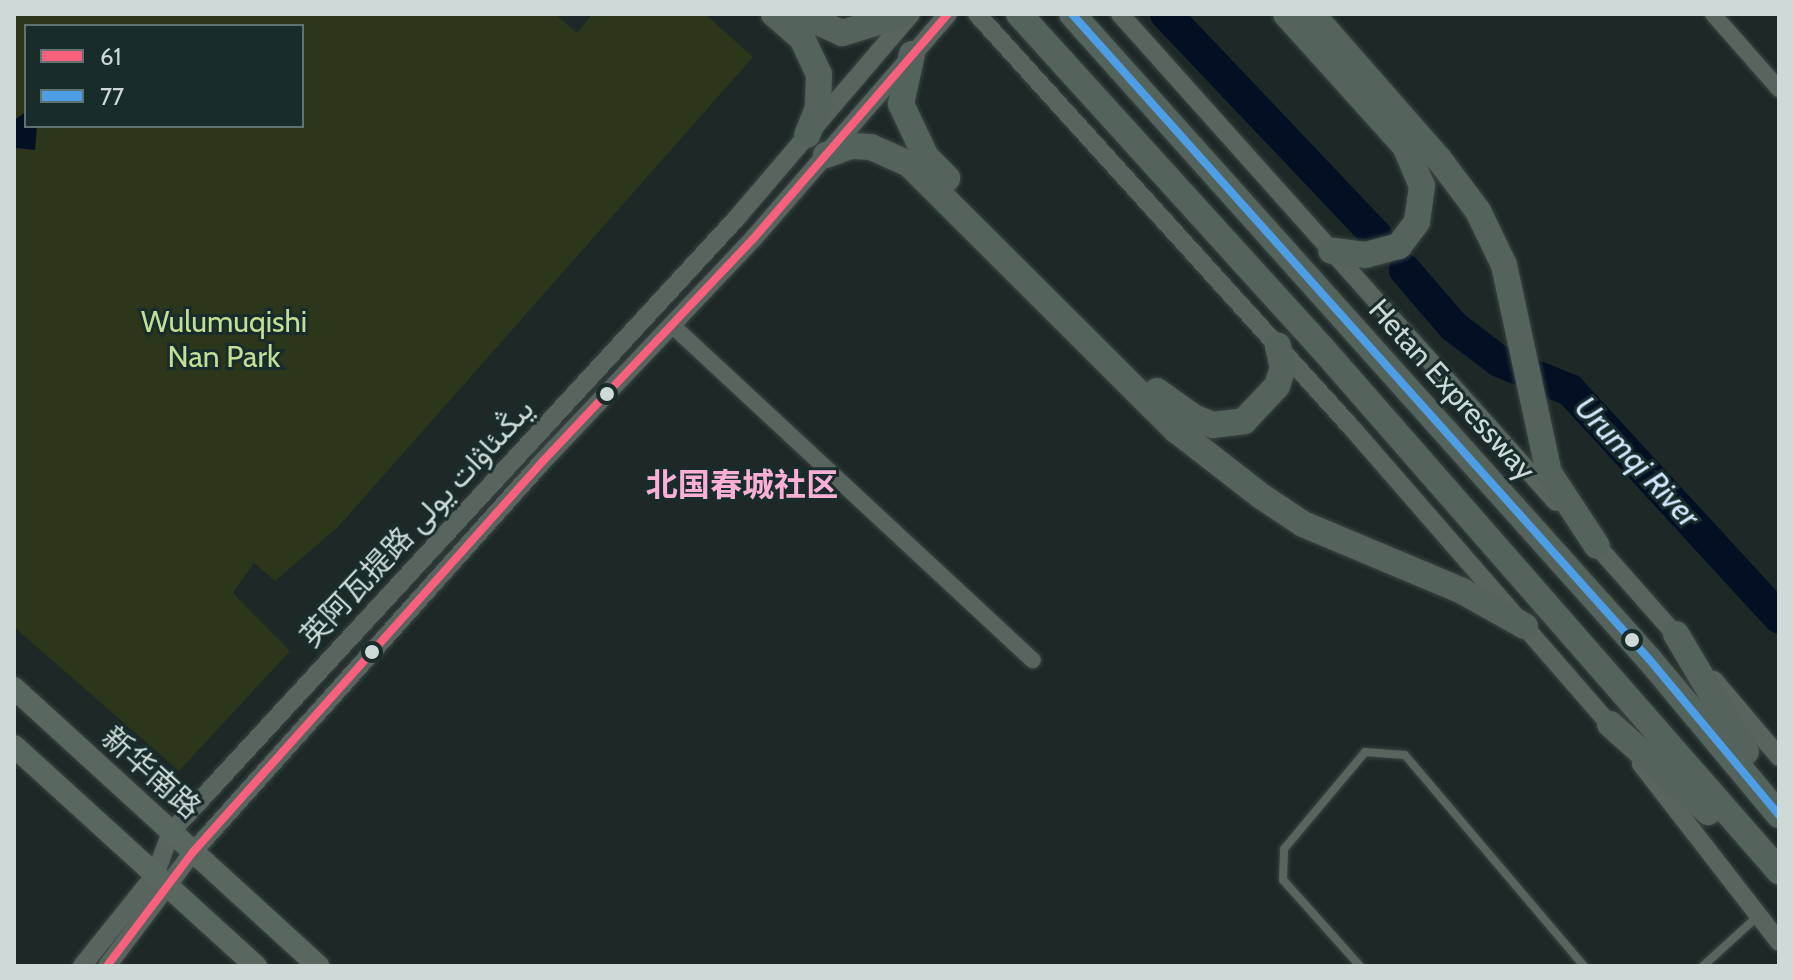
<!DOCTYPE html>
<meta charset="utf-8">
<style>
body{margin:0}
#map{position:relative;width:1793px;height:980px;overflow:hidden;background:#1d2827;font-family:Cabin,Vazirmatn,"Noto Sans SC",sans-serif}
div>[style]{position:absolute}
.green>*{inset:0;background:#2c361a}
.water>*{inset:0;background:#031024}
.river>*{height:32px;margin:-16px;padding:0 16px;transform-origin:16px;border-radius:16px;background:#031024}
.roads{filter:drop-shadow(0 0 2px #3a4442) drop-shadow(0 0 2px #3a4442)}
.service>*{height:8px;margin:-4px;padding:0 4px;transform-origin:4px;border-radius:4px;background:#58655e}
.minor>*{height:16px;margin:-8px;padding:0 8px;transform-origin:8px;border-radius:8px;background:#58655e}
.tertiary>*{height:18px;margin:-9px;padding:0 9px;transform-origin:9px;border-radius:9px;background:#58655e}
.secondary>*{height:22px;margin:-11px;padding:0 11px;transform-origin:11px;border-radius:11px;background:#58685f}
.trunk>*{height:26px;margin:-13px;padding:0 13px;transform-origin:13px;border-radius:13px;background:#54645c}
.bus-1>*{height:8px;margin:-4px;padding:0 4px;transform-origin:4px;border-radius:4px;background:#f8607d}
.bus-2>*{height:8px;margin:-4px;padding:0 4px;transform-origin:4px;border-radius:4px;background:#4d9ee5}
.dots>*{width:22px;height:22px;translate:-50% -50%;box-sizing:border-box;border:4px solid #182d2b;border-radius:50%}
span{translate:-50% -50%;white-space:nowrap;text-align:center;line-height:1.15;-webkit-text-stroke:6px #182d2b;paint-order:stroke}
.park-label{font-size:30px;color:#c5de96}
.street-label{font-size:30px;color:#cedad8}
.water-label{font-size:32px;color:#d2e7fe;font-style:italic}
.neighbourhood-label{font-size:32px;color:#fbafd5;font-weight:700}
.frame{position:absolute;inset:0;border:16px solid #cedad8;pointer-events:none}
.legend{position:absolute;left:24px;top:24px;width:280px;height:104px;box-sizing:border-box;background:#182d2b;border:2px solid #617270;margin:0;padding:10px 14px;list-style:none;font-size:24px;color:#cedad8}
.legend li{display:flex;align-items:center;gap:16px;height:40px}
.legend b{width:40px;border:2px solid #617270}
</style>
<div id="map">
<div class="green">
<i style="clip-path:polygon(evenodd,14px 14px,555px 14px,577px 33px,592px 14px,705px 14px,753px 57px,338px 527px,275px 581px,254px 563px,233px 593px,290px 651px,179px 771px,14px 627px,14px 14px,26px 26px,302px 26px,302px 126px,26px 126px,26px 26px)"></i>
</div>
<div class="water">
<i style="clip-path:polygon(26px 112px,26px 126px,37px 126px,35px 150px,16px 148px,14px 161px,14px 120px)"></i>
</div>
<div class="river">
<i style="left:1166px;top:14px;width:306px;rotate:46.5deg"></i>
<i style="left:1405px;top:270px;width:74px;rotate:49.4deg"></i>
<i style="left:1453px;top:326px;width:58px;rotate:37.3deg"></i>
<i style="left:1499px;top:361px;width:77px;rotate:22.2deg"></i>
<i style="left:1570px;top:390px;width:309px;rotate:47.4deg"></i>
</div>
<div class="roads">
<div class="service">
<i style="left:1360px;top:966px;width:115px;rotate:-131.8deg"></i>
<i style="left:1283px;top:880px;width:31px;rotate:-88deg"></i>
<i style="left:1284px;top:849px;width:126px;rotate:-50.1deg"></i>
<i style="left:1365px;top:752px;width:40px;rotate:4.3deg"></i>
<i style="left:1405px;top:755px;width:277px;rotate:49.7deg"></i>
<i style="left:1703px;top:966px;width:74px;rotate:-42.3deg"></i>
</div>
<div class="minor">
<i style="left:1713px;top:14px;width:100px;rotate:48.7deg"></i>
<i style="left:673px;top:326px;width:491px;rotate:42.9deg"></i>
</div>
<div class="tertiary">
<i style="left:977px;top:14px;width:559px;rotate:47.83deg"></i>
<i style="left:1352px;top:428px;width:403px;rotate:49deg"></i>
<i style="left:1120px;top:14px;width:654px;rotate:48.22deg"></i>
<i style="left:1590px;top:538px;width:139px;rotate:48.5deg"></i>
<i style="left:1714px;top:680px;width:101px;rotate:49.8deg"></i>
<i style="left:1641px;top:764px;width:225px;rotate:52.2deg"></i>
<i style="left:82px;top:966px;width:117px;rotate:-51.3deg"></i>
<i style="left:155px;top:875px;width:46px;rotate:-69.6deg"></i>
<i style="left:171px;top:832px;width:832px;rotate:-47.34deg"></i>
<i style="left:735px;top:220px;width:271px;rotate:-49.5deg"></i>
<i style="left:107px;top:966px;width:143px;rotate:-53deg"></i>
<i style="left:193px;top:852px;width:525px;rotate:-48.17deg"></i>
<i style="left:543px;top:461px;width:306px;rotate:-46.6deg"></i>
<i style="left:753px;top:239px;width:298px;rotate:-49.1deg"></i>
</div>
<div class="secondary">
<i style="left:14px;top:688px;width:412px;rotate:42.4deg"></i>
<i style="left:14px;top:746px;width:327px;rotate:42.3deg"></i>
</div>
<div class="trunk">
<i style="left:774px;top:14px;width:37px;rotate:41deg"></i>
<i style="left:802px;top:38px;width:40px;rotate:65deg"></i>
<i style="left:819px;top:74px;width:34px;rotate:92deg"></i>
<i style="left:818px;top:108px;width:29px;rotate:112deg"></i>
<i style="left:801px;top:14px;width:45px;rotate:24.9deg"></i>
<i style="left:842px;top:33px;width:65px;rotate:-17deg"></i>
<i style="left:1019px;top:14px;width:451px;rotate:47.8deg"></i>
<i style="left:1322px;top:348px;width:695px;rotate:48.85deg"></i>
<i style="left:1072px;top:14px;width:865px;rotate:48.19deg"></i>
<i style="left:1649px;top:659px;width:203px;rotate:50.2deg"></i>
<i style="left:1286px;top:14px;width:178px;rotate:48deg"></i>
<i style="left:1405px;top:146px;width:43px;rotate:67deg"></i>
<i style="left:1422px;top:186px;width:36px;rotate:98deg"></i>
<i style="left:1417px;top:222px;width:30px;rotate:127deg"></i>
<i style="left:1399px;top:246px;width:34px;rotate:165deg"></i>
<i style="left:1366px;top:255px;width:35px;rotate:-173deg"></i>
<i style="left:1312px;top:14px;width:193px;rotate:48.8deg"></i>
<i style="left:1439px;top:159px;width:65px;rotate:53.1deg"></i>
<i style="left:1478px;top:211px;width:60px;rotate:64.3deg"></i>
<i style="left:1504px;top:265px;width:213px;rotate:77.8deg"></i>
<i style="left:1549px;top:473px;width:87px;rotate:56.7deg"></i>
<i style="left:912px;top:54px;width:51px;rotate:102.4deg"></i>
<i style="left:901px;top:104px;width:59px;rotate:64.7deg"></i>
<i style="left:926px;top:157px;width:30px;rotate:45deg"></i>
<i style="left:826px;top:155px;width:27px;rotate:-20deg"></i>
<i style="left:851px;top:146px;width:20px;rotate:3deg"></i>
<i style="left:871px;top:147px;width:42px;rotate:24.1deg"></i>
<i style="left:909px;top:164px;width:377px;rotate:44.9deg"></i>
<i style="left:1176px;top:430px;width:108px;rotate:37.8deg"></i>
<i style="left:1261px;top:496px;width:50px;rotate:33.7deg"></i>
<i style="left:1303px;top:524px;width:173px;rotate:22.8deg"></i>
<i style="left:1462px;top:591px;width:72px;rotate:29.1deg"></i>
<i style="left:1157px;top:391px;width:47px;rotate:35.4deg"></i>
<i style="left:1195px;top:418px;width:19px;rotate:21deg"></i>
<i style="left:1213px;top:425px;width:31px;rotate:-7deg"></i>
<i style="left:1244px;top:421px;width:48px;rotate:-46.7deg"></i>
<i style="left:1277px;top:386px;width:19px;rotate:-72deg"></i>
<i style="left:1283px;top:368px;width:23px;rotate:-103deg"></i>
<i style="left:1676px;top:634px;width:137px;rotate:59.3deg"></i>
<i style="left:1610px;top:724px;width:132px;rotate:41.9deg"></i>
</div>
</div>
<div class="bus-1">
<i style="left:107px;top:966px;width:143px;rotate:-53deg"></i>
<i style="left:193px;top:852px;width:525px;rotate:-48.17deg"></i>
<i style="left:543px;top:461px;width:306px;rotate:-46.6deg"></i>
<i style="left:753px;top:239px;width:298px;rotate:-49.1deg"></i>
</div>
<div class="bus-2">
<i style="left:1072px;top:14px;width:865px;rotate:48.19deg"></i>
<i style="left:1649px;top:659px;width:203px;rotate:50.2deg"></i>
</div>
<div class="dots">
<i style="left:607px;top:394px;background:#cedad8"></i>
<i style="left:1632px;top:640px;background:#cedad8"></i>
<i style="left:372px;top:652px;background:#cedad8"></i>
</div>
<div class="park-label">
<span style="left:224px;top:339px">Wulumuqishi<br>Nan Park</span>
</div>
<div class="street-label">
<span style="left:1452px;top:390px;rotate:48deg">Hetan Expressway</span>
<span style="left:417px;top:523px;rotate:-47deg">英阿瓦提路 يىڭىئاۋات يولى</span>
<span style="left:151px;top:773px;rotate:42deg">新华南路</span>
</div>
<div class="water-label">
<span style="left:1637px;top:462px;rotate:47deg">Urumqi River</span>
</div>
<div class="neighbourhood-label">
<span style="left:742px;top:485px">北国春城社区</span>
</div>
<div class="frame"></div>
<ul class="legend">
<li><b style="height:10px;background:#f8607d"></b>61</li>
<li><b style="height:10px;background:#4d9ee5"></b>77</li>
</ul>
</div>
